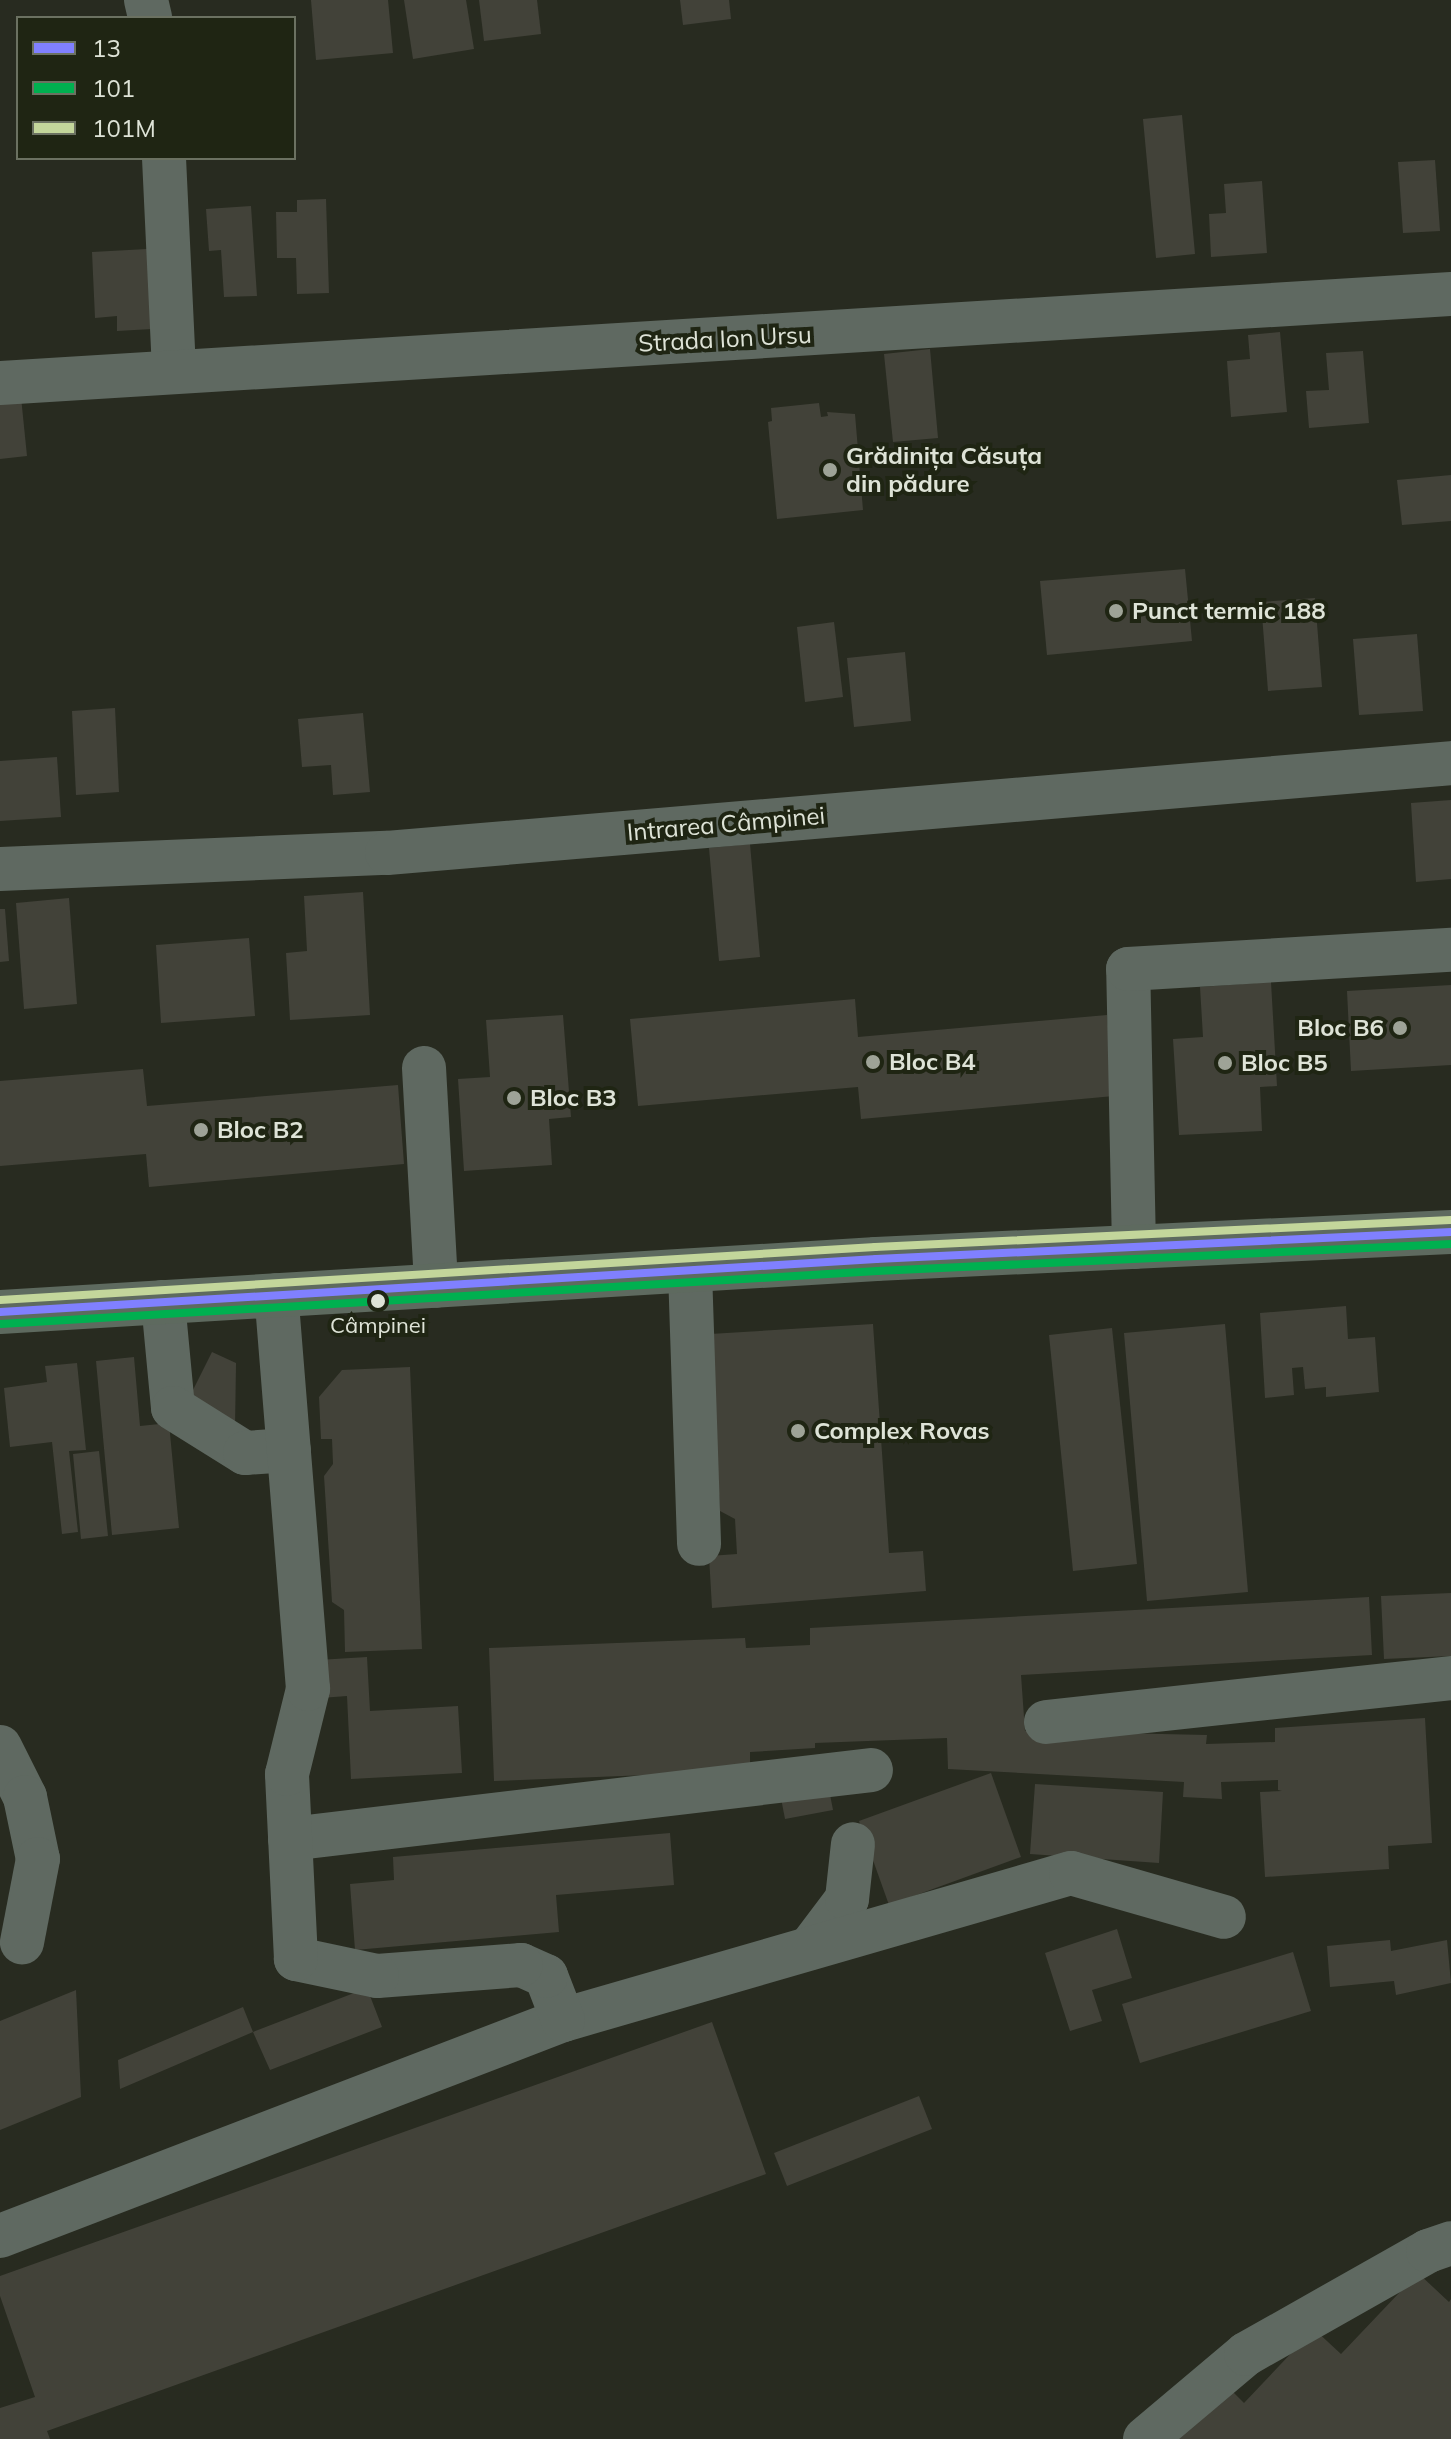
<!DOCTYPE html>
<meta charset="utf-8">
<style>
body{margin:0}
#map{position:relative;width:1451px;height:2439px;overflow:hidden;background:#282b20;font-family:Mulish,sans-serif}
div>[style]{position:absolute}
.building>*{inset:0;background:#424239}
.minor>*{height:44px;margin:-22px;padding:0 22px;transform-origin:22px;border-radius:22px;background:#5f6961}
.major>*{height:44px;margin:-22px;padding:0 22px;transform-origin:22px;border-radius:22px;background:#5e6a5f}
.bus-1>*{height:8px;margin:-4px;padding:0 4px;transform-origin:4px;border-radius:4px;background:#8080ff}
.bus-2>*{height:8px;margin:-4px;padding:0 4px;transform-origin:4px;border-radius:4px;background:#00b050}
.bus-3>*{height:8px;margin:-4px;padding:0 4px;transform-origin:4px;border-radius:4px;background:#c3d69b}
.dots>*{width:22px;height:22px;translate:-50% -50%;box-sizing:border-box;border:4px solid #1f2513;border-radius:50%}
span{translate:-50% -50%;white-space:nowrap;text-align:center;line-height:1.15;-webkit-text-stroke:8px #1f2513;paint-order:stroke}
.bus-label{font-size:22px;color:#dee3d7}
.street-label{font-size:24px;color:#dee3d7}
.poi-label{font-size:24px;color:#dee3d7;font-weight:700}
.left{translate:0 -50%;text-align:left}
.right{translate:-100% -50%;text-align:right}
.legend{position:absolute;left:16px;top:16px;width:280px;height:144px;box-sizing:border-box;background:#1f2513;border:2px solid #6b7161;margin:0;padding:10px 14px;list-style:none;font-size:24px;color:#dee3d7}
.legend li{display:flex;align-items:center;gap:16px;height:40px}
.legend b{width:40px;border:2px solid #6b7161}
</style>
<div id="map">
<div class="building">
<i style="clip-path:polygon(311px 0,388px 0,393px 53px,316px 60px)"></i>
<i style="clip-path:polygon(404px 0,466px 0,474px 49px,413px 59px)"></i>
<i style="clip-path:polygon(479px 0,537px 0,541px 34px,484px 41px)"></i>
<i style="clip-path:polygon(680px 0,729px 0,731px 19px,683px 25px)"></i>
<i style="clip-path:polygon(1182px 115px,1195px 254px,1156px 258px,1143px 119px)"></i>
<i style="clip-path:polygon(1435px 160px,1440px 231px,1403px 233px,1398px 162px)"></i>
<i style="clip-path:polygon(1262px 181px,1267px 253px,1211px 257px,1209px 214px,1226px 213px,1224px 184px)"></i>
<i style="clip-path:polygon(326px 199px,329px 293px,297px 294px,296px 258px,277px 258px,276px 212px,297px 212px,297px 200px)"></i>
<i style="clip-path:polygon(251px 206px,257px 296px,224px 297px,221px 250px,209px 251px,206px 209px)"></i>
<i style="clip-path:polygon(147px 249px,152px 329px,117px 331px,117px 316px,95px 318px,92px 252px)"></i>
<i style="clip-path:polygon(1280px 332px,1287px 412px,1231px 417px,1227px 361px,1250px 359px,1248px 335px)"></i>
<i style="clip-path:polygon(930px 349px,938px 438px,893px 442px,884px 354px)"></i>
<i style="clip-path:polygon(1363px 351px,1369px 423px,1309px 428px,1306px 391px,1329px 390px,1326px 353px)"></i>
<i style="clip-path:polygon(21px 397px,27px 456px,0 459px,0 399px)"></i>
<i style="clip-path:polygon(819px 403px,821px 417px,828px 416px,827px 412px,855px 414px,863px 510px,777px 519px,768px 422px,772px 421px,771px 408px)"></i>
<i style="clip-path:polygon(1451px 475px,1451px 521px,1402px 525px,1397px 480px)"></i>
<i style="clip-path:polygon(1185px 569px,1192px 641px,1047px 655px,1040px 581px)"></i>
<i style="clip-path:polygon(1315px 598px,1322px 687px,1268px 691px,1261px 602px)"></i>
<i style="clip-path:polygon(834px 622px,843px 697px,805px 702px,797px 627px)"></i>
<i style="clip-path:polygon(1417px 634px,1423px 711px,1359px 715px,1353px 639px)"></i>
<i style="clip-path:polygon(905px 652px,911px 721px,854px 727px,847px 658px)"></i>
<i style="clip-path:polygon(115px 708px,119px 792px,76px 795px,72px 711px)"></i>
<i style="clip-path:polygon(363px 713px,370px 792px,333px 795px,331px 765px,302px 767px,298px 719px)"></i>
<i style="clip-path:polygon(57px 757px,61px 817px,0 821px,0 761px)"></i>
<i style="clip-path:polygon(1451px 800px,1451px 879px,1416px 882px,1411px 803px)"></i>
<i style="clip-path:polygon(750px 844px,760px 957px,719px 961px,709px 848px)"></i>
<i style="clip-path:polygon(363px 892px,370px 1015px,290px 1020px,286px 953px,307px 951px,304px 896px)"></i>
<i style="clip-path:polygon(69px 898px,77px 1004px,24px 1009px,16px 903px)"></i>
<i style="clip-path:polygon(0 909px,5px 909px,9px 961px,0 962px)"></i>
<i style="clip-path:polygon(249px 938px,255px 1016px,161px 1023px,156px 945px)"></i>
<i style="clip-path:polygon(1271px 982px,1277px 1086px,1260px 1087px,1262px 1131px,1179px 1135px,1173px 1039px,1203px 1037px,1200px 987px)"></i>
<i style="clip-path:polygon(1451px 985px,1451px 1065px,1351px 1071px,1347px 991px)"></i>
<i style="clip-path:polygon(855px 999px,858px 1037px,1107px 1015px,1114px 1096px,861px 1119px,858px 1087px,638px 1106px,630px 1019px)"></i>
<i style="clip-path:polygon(563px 1015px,571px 1117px,549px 1119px,552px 1165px,464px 1171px,458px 1079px,490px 1077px,486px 1020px)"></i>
<i style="clip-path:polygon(143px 1069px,147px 1106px,398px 1085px,404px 1164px,149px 1187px,146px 1154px,0 1166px,0 1081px)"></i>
<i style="clip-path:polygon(1346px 1306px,1348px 1339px,1375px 1337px,1379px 1392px,1326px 1397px,1326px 1387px,1305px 1389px,1303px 1367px,1292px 1368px,1294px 1395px,1265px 1398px,1260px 1313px)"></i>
<i style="clip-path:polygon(873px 1324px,889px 1553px,923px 1551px,926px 1591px,712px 1608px,709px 1556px,737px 1554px,735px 1519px,720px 1511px,710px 1334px)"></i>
<i style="clip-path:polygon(1225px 1324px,1248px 1592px,1147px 1601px,1124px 1333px)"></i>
<i style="clip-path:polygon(1112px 1328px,1137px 1564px,1073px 1571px,1049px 1335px)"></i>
<i style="clip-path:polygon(212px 1352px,236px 1363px,235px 1427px,187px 1402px)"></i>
<i style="clip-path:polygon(134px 1357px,140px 1426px,169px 1423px,179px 1528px,112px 1535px,96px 1361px)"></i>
<i style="clip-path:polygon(77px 1363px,86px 1450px,69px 1451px,78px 1532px,62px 1534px,52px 1442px,10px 1447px,4px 1388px,47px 1382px,45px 1366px)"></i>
<i style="clip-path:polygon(410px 1367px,422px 1649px,345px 1652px,344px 1610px,332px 1602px,324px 1476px,333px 1464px,332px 1439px,321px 1439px,319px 1397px,342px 1370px)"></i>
<i style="clip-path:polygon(99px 1451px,108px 1536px,81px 1539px,73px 1454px)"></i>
<i style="clip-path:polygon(1451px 1593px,1451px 1656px,1384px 1659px,1381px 1596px)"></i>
<i style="clip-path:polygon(1369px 1597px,1372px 1655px,1021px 1675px,1025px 1731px,1207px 1735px,1206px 1744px,1275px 1742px,1275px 1728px,1425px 1718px,1432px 1843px,1388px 1846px,1389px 1869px,1265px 1877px,1260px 1792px,1282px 1791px,1278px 1790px,1278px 1780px,1221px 1782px,1222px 1799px,1183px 1797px,1184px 1782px,948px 1769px,947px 1738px,815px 1743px,815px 1748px,750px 1752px,750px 1771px,494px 1781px,489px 1648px,745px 1638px,746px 1648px,810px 1645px,810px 1628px)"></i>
<i style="clip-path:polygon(367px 1657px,370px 1711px,458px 1706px,462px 1773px,351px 1779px,347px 1696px,321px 1698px,318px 1660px)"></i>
<i style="clip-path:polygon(991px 1773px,1021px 1857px,889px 1905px,859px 1821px)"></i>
<i style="clip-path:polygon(828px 1784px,833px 1810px,785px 1819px,780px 1793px)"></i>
<i style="clip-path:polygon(1035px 1784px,1163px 1792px,1159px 1863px,1030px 1854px)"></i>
<i style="clip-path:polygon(670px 1833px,674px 1885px,556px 1895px,559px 1932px,355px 1950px,350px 1884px,394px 1880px,393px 1857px)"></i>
<i style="clip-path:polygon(1117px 1929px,1132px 1978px,1092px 1990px,1102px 2021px,1070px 2031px,1045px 1953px)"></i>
<i style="clip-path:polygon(1390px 1940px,1391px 1951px,1447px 1940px,1451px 1983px,1396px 1995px,1394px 1981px,1330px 1987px,1327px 1946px)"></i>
<i style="clip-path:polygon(1293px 1952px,1311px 2011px,1140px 2063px,1122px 2004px)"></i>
<i style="clip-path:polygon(367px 1988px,382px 2027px,270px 2070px,253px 2032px,120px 2089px,118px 2060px,243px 2007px,253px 2032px)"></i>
<i style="clip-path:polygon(76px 1990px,81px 2097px,0 2130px,0 2021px)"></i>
<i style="clip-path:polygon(712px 2022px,766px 2174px,47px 2431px,50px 2439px,0 2439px,0 2408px,35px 2397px,0 2296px,0 2276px)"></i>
<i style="clip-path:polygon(919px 2096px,932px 2129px,787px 2186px,774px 2153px)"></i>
<i style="clip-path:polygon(1418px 2273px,1449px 2302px,1451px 2299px,1451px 2439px,1169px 2439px,1227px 2386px,1244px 2403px,1314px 2329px,1341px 2354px)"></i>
</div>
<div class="minor">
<i style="left:146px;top:0;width:18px;rotate:77deg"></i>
<i style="left:164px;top:158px;width:214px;rotate:87.3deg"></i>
<i style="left:0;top:383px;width:1454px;rotate:-3.51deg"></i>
<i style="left:0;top:869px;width:387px;rotate:-2.4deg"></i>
<i style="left:387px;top:853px;width:1068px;rotate:-4.83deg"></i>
<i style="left:424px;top:1068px;width:218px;rotate:86.8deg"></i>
<i style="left:1134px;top:1247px;width:278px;rotate:-91.2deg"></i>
<i style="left:1128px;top:969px;width:324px;rotate:-3.4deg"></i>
<i style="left:690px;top:1271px;width:273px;rotate:88.1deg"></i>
<i style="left:163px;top:1302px;width:106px;rotate:84.6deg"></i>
<i style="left:173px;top:1408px;width:85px;rotate:32deg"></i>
<i style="left:245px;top:1453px;width:44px;rotate:-3.9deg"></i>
<i style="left:1046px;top:1722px;width:407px;rotate:-6.2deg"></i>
<i style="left:0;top:1747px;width:56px;rotate:63.4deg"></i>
<i style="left:25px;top:1797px;width:63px;rotate:78.2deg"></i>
<i style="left:38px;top:1859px;width:85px;rotate:100.9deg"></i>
<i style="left:290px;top:1839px;width:585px;rotate:-6.77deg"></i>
<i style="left:810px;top:1948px;width:61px;rotate:-52.9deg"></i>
<i style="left:847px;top:1899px;width:55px;rotate:-83.8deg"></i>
<i style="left:563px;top:2020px;width:529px;rotate:-16.14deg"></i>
<i style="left:1071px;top:1873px;width:159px;rotate:16deg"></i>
<i style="left:0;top:2236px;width:603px;rotate:-20.99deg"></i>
<i style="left:563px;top:2020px;width:47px;rotate:-111.1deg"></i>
<i style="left:546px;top:1976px;width:27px;rotate:-156deg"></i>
<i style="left:521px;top:1965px;width:144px;rotate:175.6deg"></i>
<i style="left:377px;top:1976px;width:83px;rotate:-168.1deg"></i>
<i style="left:296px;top:1959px;width:185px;rotate:-92.8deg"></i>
<i style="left:287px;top:1774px;width:88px;rotate:-76.1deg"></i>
<i style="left:308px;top:1689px;width:395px;rotate:-94.6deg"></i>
<i style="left:1145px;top:2439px;width:132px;rotate:-40.1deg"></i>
<i style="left:1246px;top:2354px;width:209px;rotate:-29.5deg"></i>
<i style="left:1428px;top:2251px;width:24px;rotate:-19deg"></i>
</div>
<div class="major">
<i style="left:0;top:1312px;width:878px;rotate:-3.46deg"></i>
<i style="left:876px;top:1259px;width:576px;rotate:-2.69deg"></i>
</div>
<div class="bus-1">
<i style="left:0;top:1312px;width:878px;rotate:-3.46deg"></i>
<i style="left:876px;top:1259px;width:576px;rotate:-2.69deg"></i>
</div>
<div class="bus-2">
<i style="left:1px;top:1324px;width:878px;rotate:-3.46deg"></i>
<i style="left:877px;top:1271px;width:575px;rotate:-2.69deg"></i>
</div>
<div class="bus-3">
<i style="left:0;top:1300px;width:877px;rotate:-3.47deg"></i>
<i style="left:875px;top:1247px;width:576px;rotate:-2.69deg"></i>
</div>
<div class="dots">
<i style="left:830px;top:470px;background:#9ea397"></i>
<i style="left:1116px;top:611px;background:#9ea397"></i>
<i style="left:1400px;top:1028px;background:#9ea397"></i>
<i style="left:873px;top:1062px;background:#9ea397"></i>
<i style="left:1225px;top:1063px;background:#9ea397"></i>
<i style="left:514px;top:1098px;background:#9ea397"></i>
<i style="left:201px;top:1130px;background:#9ea397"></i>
<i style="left:378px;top:1301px;background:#dee3d7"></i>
<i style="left:798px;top:1431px;background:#9ea397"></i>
</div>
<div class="bus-label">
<span style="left:378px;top:1326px">Câmpinei</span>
</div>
<div class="street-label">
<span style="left:725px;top:339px;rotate:-3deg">Strada Ion Ursu</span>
<span style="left:726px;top:824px;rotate:-5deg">Intrarea Câmpinei</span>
</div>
<div class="poi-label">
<span class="left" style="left:846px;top:470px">Grădinița Căsuța<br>din pădure</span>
<span class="left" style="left:1132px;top:611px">Punct termic 188</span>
<span class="right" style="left:1384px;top:1028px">Bloc B6</span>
<span class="left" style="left:889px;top:1062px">Bloc B4</span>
<span class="left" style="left:1241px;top:1063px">Bloc B5</span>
<span class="left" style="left:530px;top:1098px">Bloc B3</span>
<span class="left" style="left:217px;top:1130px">Bloc B2</span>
<span class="left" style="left:814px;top:1431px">Complex Rovas</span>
</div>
<ul class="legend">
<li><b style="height:10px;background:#8080ff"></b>13</li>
<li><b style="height:10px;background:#00b050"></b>101</li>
<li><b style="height:10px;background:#c3d69b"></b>101M</li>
</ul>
</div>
